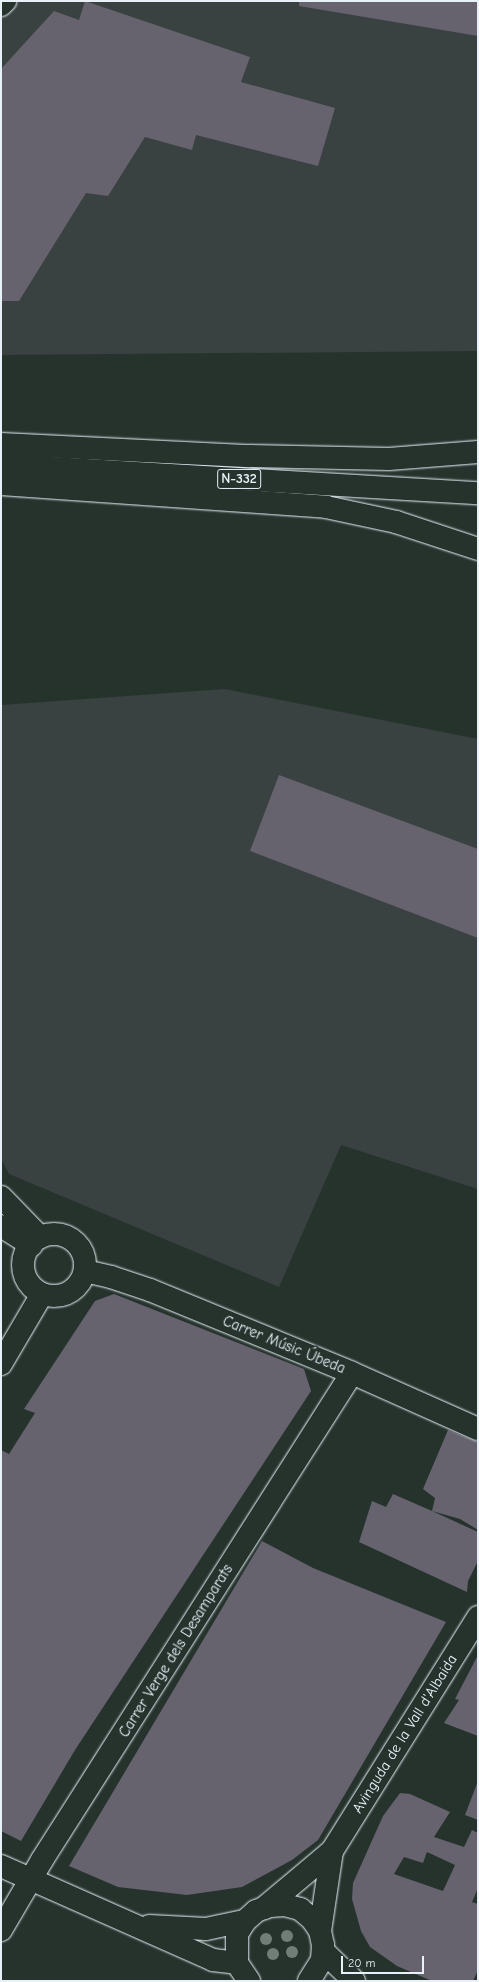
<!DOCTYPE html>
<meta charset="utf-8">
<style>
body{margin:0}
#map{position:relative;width:479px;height:1982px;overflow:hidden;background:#26332d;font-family:"Comic Neue",sans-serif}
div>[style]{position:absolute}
.built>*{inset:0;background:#394141}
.building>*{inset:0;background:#66636f}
.roads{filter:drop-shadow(0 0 1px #e8f1f8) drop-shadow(0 0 1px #e8f1f8)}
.street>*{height:22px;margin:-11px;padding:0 11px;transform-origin:11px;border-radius:11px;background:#26332d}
.secondary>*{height:22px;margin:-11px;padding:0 11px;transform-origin:11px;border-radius:11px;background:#26332d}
.secondary>.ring{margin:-11px;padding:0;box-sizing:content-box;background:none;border:22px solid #26332d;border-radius:50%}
.highway>*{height:22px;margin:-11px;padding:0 11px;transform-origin:11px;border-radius:11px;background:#26332d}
.trees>*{width:12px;height:12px;margin:-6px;border-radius:50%;background:#717e78}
span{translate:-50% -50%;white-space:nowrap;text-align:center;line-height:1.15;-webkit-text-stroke:3.5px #26332d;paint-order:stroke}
.shield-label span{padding:1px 3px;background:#26332d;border:1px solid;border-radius:3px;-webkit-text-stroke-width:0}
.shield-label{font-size:14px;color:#e8f1f8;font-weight:700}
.street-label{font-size:15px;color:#e8f1f8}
.frame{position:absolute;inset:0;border:2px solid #e8f1f8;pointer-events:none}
.scale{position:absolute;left:341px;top:1956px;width:83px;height:18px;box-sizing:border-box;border:2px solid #e8f1f8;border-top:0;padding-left:5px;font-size:12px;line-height:14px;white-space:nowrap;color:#e8f1f8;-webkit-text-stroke:3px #26332d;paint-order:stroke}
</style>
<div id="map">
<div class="built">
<i style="clip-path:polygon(1px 1px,478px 1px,478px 351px,1px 355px)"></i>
<i style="clip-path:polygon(225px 689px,478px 739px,478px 1189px,341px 1145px,279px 1287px,9px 1174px,1px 1159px,1px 705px)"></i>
</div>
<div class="building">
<i style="clip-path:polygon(85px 1px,250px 57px,241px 82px,335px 108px,318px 166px,196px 135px,192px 150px,145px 137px,108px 196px,86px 193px,19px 301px,1px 301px,1px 69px,54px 11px,79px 20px)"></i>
<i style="clip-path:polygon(299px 1px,478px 1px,478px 36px,299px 6px)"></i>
<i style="clip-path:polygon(279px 775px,478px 849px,478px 938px,250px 851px)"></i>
<i style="clip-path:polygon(114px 1294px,304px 1369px,311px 1391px,75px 1750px,21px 1841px,1px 1831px,1px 1450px,9px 1454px,35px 1413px,24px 1409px,95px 1301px)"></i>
<i style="clip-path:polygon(448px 1430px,478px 1442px,478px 1530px,460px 1519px,432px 1511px,478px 1532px,478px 1561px,468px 1581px,467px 1592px,359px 1542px,372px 1501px,386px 1507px,393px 1494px,432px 1511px,435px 1498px,423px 1489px)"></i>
<i style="clip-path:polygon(262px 1541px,313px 1568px,446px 1622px,318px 1840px,292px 1860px,242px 1887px,187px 1895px,118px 1887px,69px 1866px)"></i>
<i style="clip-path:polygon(478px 1655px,478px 1736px,444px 1723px,459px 1700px,455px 1699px)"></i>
<i style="clip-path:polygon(478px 1781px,478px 1820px,465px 1815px)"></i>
<i style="clip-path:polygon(evenodd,400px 1793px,410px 1794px,450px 1812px,434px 1837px,464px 1847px,472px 1830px,478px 1833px,478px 1888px,472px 1902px,478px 1904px,478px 1970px,473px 1981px,432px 1981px,397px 1966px,370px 1947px,361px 1931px,352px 1899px,353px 1883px,383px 1816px,400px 1793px,427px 1852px,455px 1865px,443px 1891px,394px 1874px,404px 1857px,423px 1863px,427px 1852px)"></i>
</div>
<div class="roads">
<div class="street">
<i style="left:1px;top:5px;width:6px;rotate:-45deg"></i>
<i style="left:1px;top:1226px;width:36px;rotate:32deg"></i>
<i style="left:1px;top:1364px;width:81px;rotate:-59.6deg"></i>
<i style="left:1px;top:1866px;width:232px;rotate:23.9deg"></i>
<i style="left:213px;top:1960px;width:24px;rotate:7deg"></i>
<i style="left:149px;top:1926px;width:57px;rotate:3deg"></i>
<i style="left:206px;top:1929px;width:40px;rotate:-12deg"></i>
<i style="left:1px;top:1930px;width:81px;rotate:-59.6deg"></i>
<i style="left:42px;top:1860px;width:577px;rotate:-57.52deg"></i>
</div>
<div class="secondary">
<i style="left:1px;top:1197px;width:56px;rotate:45.7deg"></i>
<i class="ring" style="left:23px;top:1234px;width:40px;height:40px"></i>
<i style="left:85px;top:1271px;width:27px;rotate:13deg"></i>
<i style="left:111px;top:1277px;width:41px;rotate:18.4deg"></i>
<i style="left:150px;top:1290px;width:218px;rotate:22.3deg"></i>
<i style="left:352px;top:1373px;width:138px;rotate:24deg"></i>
<i style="left:264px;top:1908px;width:89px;rotate:-40deg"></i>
<i style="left:332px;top:1851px;width:276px;rotate:-58deg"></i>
<i style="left:320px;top:1931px;width:81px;rotate:-81.5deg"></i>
<i style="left:323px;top:1951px;width:43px;rotate:44.1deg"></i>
<i style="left:249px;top:1981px;width:22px;rotate:-124deg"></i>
<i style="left:237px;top:1963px;width:29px;rotate:-90deg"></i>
<i style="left:237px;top:1934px;width:15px;rotate:-58deg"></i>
<i style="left:245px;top:1921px;width:15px;rotate:-42deg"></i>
<i style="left:256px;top:1911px;width:15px;rotate:-20deg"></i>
<i style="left:270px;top:1906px;width:15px;rotate:-4deg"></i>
<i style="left:285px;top:1905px;width:16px;rotate:15deg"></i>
<i style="left:300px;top:1909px;width:16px;rotate:40deg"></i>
<i style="left:312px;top:1919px;width:14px;rotate:56deg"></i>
<i style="left:320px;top:1931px;width:14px;rotate:78deg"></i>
<i style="left:323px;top:1945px;width:15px;rotate:94deg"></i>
<i style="left:322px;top:1960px;width:25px;rotate:122deg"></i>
</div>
<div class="highway">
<i style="left:1px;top:444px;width:249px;rotate:2.8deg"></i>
<i style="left:250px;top:456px;width:139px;rotate:1.2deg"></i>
<i style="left:389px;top:459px;width:89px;rotate:-4.5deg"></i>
<i style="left:1px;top:465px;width:478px;rotate:3.4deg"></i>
<i style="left:1px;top:484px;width:326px;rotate:4deg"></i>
<i style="left:326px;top:507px;width:72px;rotate:12.1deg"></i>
<i style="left:396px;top:522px;width:86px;rotate:18.2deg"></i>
</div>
</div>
<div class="trees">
<i style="left:287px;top:1936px"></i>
<i style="left:266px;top:1939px"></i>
<i style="left:292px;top:1952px"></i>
<i style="left:273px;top:1954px"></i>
</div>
<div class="shield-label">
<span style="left:239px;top:479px">N-332</span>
</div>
<div class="street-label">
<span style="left:284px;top:1345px;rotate:22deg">Carrer Músic Úbeda</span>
<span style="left:176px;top:1651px;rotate:-58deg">Carrer Verge dels Desamparats</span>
<span style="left:405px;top:1734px;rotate:-58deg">Avinguda de la Vall d'Albaida</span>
</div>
<div class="frame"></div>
<div class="scale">20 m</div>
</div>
